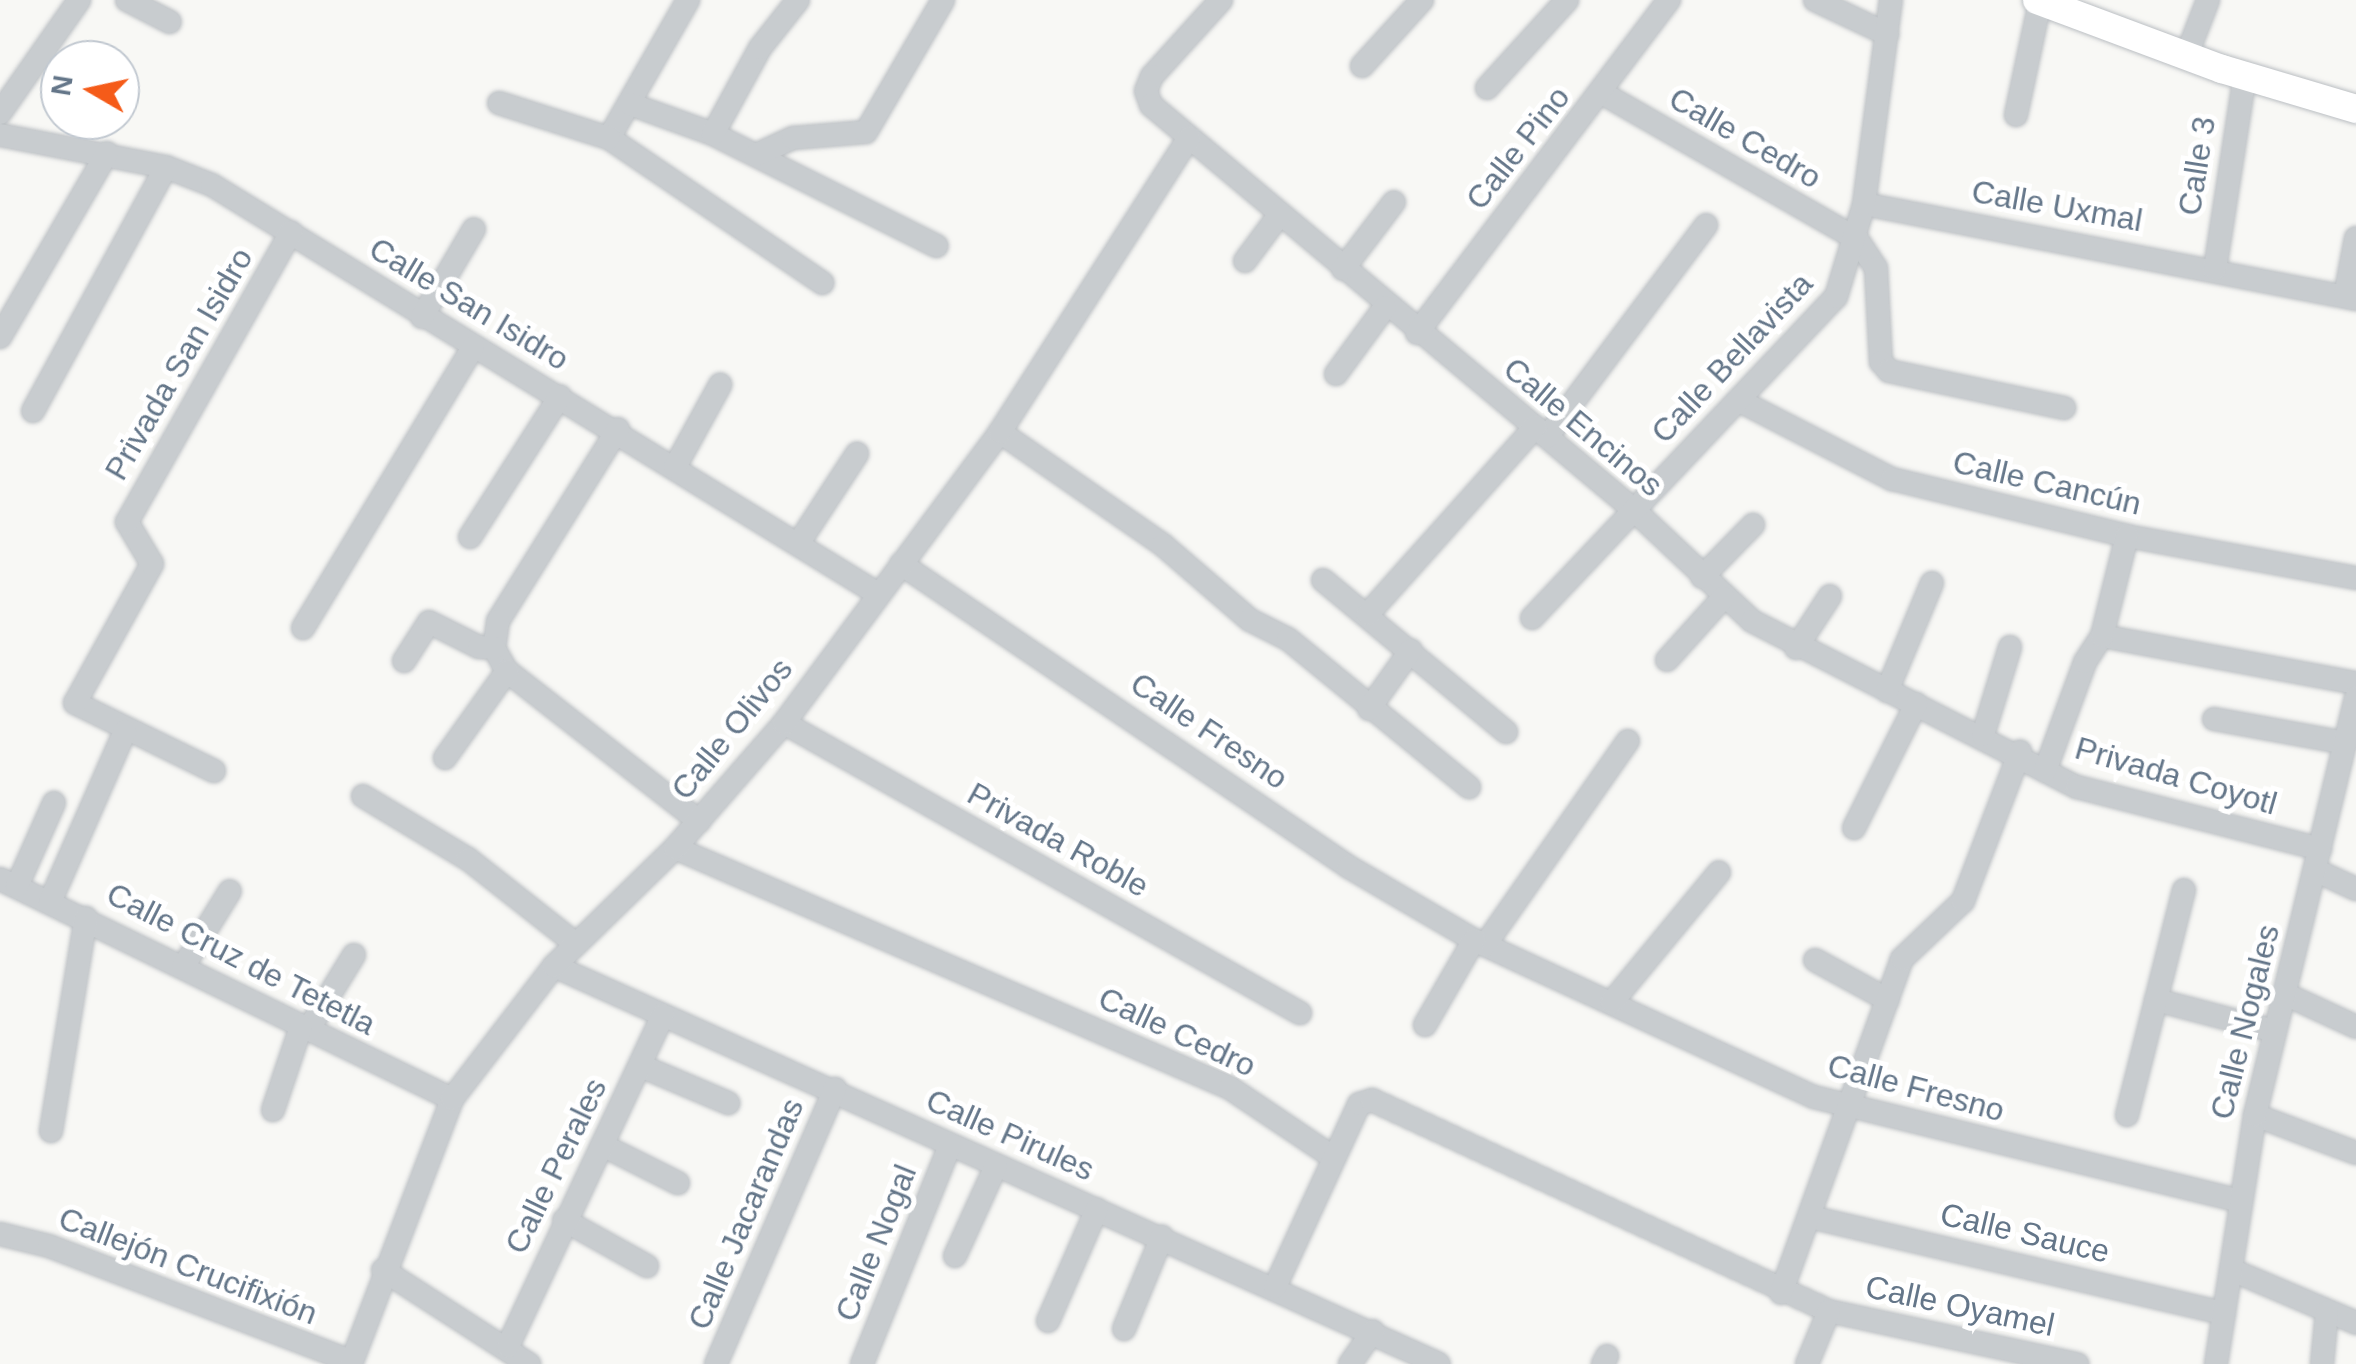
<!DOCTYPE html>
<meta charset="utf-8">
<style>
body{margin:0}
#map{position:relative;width:2356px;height:1364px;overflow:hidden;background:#f8f8f5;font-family:Helvetica,sans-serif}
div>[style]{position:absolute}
.roads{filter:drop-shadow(0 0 2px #bbbfc3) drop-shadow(0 0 2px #bbbfc3)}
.minor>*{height:22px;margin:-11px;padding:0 11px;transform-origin:11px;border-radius:11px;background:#c8cccf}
.major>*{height:28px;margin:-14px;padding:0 14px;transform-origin:14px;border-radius:14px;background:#fff}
span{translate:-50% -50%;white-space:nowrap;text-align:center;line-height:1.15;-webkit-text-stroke:10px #fff;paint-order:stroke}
.street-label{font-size:32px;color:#647689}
.north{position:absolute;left:40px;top:40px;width:100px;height:100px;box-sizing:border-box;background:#fff;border:2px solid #c1c8d0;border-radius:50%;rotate:279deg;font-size:28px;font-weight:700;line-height:40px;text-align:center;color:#647689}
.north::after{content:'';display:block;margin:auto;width:35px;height:45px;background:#f55b19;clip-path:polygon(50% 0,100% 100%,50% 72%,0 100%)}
</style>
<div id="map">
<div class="roads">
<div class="minor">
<i style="left:127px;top:0;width:48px;rotate:27.1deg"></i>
<i style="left:688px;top:0;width:159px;rotate:119.8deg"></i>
<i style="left:609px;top:138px;width:258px;rotate:34.2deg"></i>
<i style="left:1221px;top:0;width:103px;rotate:132.2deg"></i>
<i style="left:1152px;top:76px;width:16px;rotate:112deg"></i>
<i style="left:1146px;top:91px;width:15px;rotate:70deg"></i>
<i style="left:1151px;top:105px;width:630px;rotate:39.98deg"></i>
<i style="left:1634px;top:510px;width:162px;rotate:43.2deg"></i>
<i style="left:1752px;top:621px;width:365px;rotate:27.1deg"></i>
<i style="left:2077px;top:787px;width:251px;rotate:14.3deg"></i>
<i style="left:1815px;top:0;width:80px;rotate:25.3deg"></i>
<i style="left:2186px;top:57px;width:61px;rotate:-68.9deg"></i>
<i style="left:1362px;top:66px;width:89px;rotate:-47.7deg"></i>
<i style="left:1487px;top:88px;width:119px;rotate:-47.7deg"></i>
<i style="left:1602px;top:93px;width:294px;rotate:29.8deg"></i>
<i style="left:1857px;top:239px;width:35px;rotate:57deg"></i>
<i style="left:1876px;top:268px;width:94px;rotate:87deg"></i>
<i style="left:1881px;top:362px;width:12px;rotate:48deg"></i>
<i style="left:1889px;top:371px;width:179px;rotate:11.9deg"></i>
<i style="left:499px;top:103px;width:115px;rotate:17.7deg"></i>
<i style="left:630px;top:104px;width:88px;rotate:19.9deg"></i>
<i style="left:713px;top:134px;width:250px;rotate:26.6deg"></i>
<i style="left:0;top:113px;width:138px;rotate:-55deg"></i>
<i style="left:2016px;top:115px;width:116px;rotate:-78deg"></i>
<i style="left:713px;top:134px;width:98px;rotate:-61.3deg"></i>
<i style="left:760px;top:48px;width:61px;rotate:-51.6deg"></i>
<i style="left:0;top:135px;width:169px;rotate:10.9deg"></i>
<i style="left:166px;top:167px;width:49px;rotate:21.4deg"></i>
<i style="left:212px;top:185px;width:782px;rotate:31.55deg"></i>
<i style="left:756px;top:155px;width:41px;rotate:-24.7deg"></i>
<i style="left:793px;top:138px;width:73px;rotate:-4.7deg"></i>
<i style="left:866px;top:132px;width:153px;rotate:-59.7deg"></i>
<i style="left:1864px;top:204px;width:501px;rotate:10.93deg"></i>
<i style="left:1245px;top:261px;width:59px;rotate:-53.3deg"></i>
<i style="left:1343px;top:269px;width:84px;rotate:-52.7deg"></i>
<i style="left:2215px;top:269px;width:196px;rotate:-81.2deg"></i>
<i style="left:2345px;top:296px;width:59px;rotate:-79.3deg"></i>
<i style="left:422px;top:317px;width:102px;rotate:-59.4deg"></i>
<i style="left:1417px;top:333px;width:418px;rotate:-52.9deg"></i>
<i style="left:0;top:337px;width:213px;rotate:-59.8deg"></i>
<i style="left:1336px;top:374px;width:83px;rotate:-53.8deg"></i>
<i style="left:1740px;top:401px;width:171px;rotate:27.2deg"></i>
<i style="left:1892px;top:479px;width:242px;rotate:13.6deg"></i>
<i style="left:2127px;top:536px;width:233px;rotate:10.4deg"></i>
<i style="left:33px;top:411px;width:278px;rotate:-61.4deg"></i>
<i style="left:618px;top:429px;width:226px;rotate:122deg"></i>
<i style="left:498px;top:621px;width:27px;rotate:98deg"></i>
<i style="left:494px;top:648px;width:26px;rotate:61deg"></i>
<i style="left:507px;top:671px;width:244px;rotate:38deg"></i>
<i style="left:1000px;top:432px;width:198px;rotate:34.7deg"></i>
<i style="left:1163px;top:545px;width:115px;rotate:40.8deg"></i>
<i style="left:1250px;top:620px;width:42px;rotate:26.6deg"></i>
<i style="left:1288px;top:639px;width:234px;rotate:39.3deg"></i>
<i style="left:1547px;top:437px;width:265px;rotate:-53.1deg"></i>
<i style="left:675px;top:467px;width:94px;rotate:-61.2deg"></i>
<i style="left:470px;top:537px;width:167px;rotate:-57.4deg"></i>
<i style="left:798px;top:544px;width:108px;rotate:-56.8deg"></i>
<i style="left:901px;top:564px;width:541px;rotate:34.07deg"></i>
<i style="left:1349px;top:867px;width:145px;rotate:30.3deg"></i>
<i style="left:1474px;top:940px;width:374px;rotate:24.8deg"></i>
<i style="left:1814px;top:1097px;width:436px;rotate:13.7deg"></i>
<i style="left:1702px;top:577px;width:73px;rotate:-45.6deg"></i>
<i style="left:1323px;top:580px;width:238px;rotate:39.7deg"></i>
<i style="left:1368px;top:614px;width:251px;rotate:-48.2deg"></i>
<i style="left:1532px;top:618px;width:442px;rotate:-46.6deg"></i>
<i style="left:1836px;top:297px;width:97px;rotate:-73.2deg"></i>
<i style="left:1864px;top:204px;width:206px;rotate:-82.5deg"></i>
<i style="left:303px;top:628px;width:328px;rotate:-58.8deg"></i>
<i style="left:2102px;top:636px;width:258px;rotate:10.5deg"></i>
<i style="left:1796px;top:648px;width:62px;rotate:-56.8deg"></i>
<i style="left:1667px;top:660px;width:84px;rotate:-47.9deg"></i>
<i style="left:404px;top:661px;width:46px;rotate:-57.3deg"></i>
<i style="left:429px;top:622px;width:56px;rotate:26.6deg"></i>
<i style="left:479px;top:647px;width:15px;rotate:4deg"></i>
<i style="left:1887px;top:691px;width:117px;rotate:-67.4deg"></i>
<i style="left:1369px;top:709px;width:72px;rotate:-54.6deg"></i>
<i style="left:2214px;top:719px;width:134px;rotate:10.3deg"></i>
<i style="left:784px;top:723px;width:592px;rotate:29.34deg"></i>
<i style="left:1983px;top:735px;width:92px;rotate:-72.9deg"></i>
<i style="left:445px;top:758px;width:107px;rotate:-54.5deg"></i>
<i style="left:214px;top:771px;width:155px;rotate:-153.9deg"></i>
<i style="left:75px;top:703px;width:159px;rotate:-61deg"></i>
<i style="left:152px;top:564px;width:49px;rotate:-120.8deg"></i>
<i style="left:127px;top:522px;width:333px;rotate:-60.5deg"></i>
<i style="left:2045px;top:771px;width:116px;rotate:-69.8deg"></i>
<i style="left:2085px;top:662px;width:31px;rotate:-57deg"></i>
<i style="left:2102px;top:636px;width:103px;rotate:-76deg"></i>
<i style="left:363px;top:796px;width:122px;rotate:31deg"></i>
<i style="left:468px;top:859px;width:137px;rotate:38.2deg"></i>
<i style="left:1854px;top:828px;width:139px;rotate:-63.4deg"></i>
<i style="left:675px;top:848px;width:605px;rotate:23.39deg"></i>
<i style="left:1230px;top:1088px;width:125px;rotate:33.9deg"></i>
<i style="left:2315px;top:870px;width:45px;rotate:24.9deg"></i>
<i style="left:0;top:879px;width:503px;rotate:25.95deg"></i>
<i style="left:17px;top:886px;width:91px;rotate:-66deg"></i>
<i style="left:50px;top:902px;width:187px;rotate:-66.3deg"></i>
<i style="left:1485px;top:945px;width:249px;rotate:-55deg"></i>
<i style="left:1815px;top:960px;width:83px;rotate:28.7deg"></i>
<i style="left:554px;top:966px;width:970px;rotate:24.21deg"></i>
<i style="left:183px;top:967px;width:89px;rotate:-58.3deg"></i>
<i style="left:2285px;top:994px;width:78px;rotate:24.9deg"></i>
<i style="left:2156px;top:1000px;width:123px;rotate:14.6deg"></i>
<i style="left:1612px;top:1002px;width:168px;rotate:-50.5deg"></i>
<i style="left:1425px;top:1025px;width:98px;rotate:-60deg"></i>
<i style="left:308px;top:1030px;width:88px;rotate:-58.5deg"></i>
<i style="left:641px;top:1066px;width:95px;rotate:23deg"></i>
<i style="left:273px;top:1110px;width:88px;rotate:-71.4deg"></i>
<i style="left:2127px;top:1115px;width:232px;rotate:-75.8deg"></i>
<i style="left:2255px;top:1115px;width:108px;rotate:20.6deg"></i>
<i style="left:51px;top:1131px;width:216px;rotate:-80.7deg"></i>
<i style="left:602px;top:1145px;width:85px;rotate:26.6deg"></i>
<i style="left:1810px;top:1217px;width:425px;rotate:13.1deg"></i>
<i style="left:564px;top:1220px;width:95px;rotate:29deg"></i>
<i style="left:0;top:1234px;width:50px;rotate:13.8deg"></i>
<i style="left:49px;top:1246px;width:324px;rotate:20.9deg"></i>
<i style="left:955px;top:1256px;width:99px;rotate:-65.5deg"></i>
<i style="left:383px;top:1270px;width:174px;rotate:32.8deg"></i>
<i style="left:2232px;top:1270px;width:135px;rotate:23.1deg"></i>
<i style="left:1275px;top:1287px;width:201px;rotate:-65.3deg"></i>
<i style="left:1359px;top:1104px;width:14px;rotate:-17deg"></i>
<i style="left:1372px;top:1100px;width:503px;rotate:24.78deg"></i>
<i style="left:1829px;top:1311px;width:254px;rotate:12.1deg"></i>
<i style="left:1781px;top:1293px;width:355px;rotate:-70.1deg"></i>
<i style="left:1902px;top:959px;width:84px;rotate:-43.6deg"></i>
<i style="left:1963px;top:901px;width:160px;rotate:-69.1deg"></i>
<i style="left:1048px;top:1321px;width:122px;rotate:-66.4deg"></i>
<i style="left:1124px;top:1329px;width:100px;rotate:-67.6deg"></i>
<i style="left:508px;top:1346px;width:365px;rotate:-64.9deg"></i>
<i style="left:351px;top:1364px;width:284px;rotate:-69.1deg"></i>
<i style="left:452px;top:1099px;width:168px;rotate:-52.5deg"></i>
<i style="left:554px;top:966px;width:169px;rotate:-44.3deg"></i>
<i style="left:675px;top:848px;width:166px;rotate:-48.9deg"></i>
<i style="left:784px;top:723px;width:362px;rotate:-53.4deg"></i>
<i style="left:1000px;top:432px;width:350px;rotate:-57.3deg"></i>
<i style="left:716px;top:1364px;width:300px;rotate:-66.6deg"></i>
<i style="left:862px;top:1364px;width:236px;rotate:-68.1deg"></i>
<i style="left:1350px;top:1364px;width:40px;rotate:-55.1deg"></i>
<i style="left:1603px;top:1364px;width:9px;rotate:-63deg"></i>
<i style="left:1807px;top:1364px;width:57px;rotate:-67.5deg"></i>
<i style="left:2216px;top:1364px;width:252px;rotate:-81.1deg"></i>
<i style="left:2255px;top:1115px;width:429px;rotate:-76.4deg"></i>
<i style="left:2322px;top:1364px;width:52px;rotate:-84.5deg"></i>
</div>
<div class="major">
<i style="left:2037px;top:0;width:197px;rotate:20.5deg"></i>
<i style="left:2222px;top:69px;width:140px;rotate:16.6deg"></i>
</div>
</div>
<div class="street-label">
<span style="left:1745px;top:138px;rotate:30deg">Calle Cedro</span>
<span style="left:1518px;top:148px;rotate:-52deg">Calle Pino</span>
<span style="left:2197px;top:166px;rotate:-81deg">Calle 3</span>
<span style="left:2057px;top:206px;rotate:10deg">Calle Uxmal</span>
<span style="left:469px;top:304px;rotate:31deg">Calle San Isidro</span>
<span style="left:1732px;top:358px;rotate:-47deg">Calle Bellavista</span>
<span style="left:179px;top:364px;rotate:-60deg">Privada San Isidro</span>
<span style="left:1583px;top:427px;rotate:40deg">Calle Encinos</span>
<span style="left:2047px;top:483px;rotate:13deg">Calle Cancún</span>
<span style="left:732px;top:729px;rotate:-51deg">Calle Olivos</span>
<span style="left:1209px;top:731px;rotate:34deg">Calle Fresno</span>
<span style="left:2176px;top:776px;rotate:16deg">Privada Coyotl</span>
<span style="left:1058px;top:840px;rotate:29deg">Privada Roble</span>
<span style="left:241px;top:959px;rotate:27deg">Calle Cruz de Tetetla</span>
<span style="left:2245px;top:1022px;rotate:-76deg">Calle Nogales</span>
<span style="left:1177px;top:1032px;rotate:25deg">Calle Cedro</span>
<span style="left:1916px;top:1088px;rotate:15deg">Calle Fresno</span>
<span style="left:1010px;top:1135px;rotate:24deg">Calle Pirules</span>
<span style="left:556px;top:1166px;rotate:-64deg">Calle Perales</span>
<span style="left:746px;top:1214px;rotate:-67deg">Calle Jacarandas</span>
<span style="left:2025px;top:1233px;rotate:13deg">Calle Sauce</span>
<span style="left:876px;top:1243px;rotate:-68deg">Calle Nogal</span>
<span style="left:188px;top:1266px;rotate:21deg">Callejón Crucifixión</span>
<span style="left:1960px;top:1306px;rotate:12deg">Calle Oyamel</span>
</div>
<div class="north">N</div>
</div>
